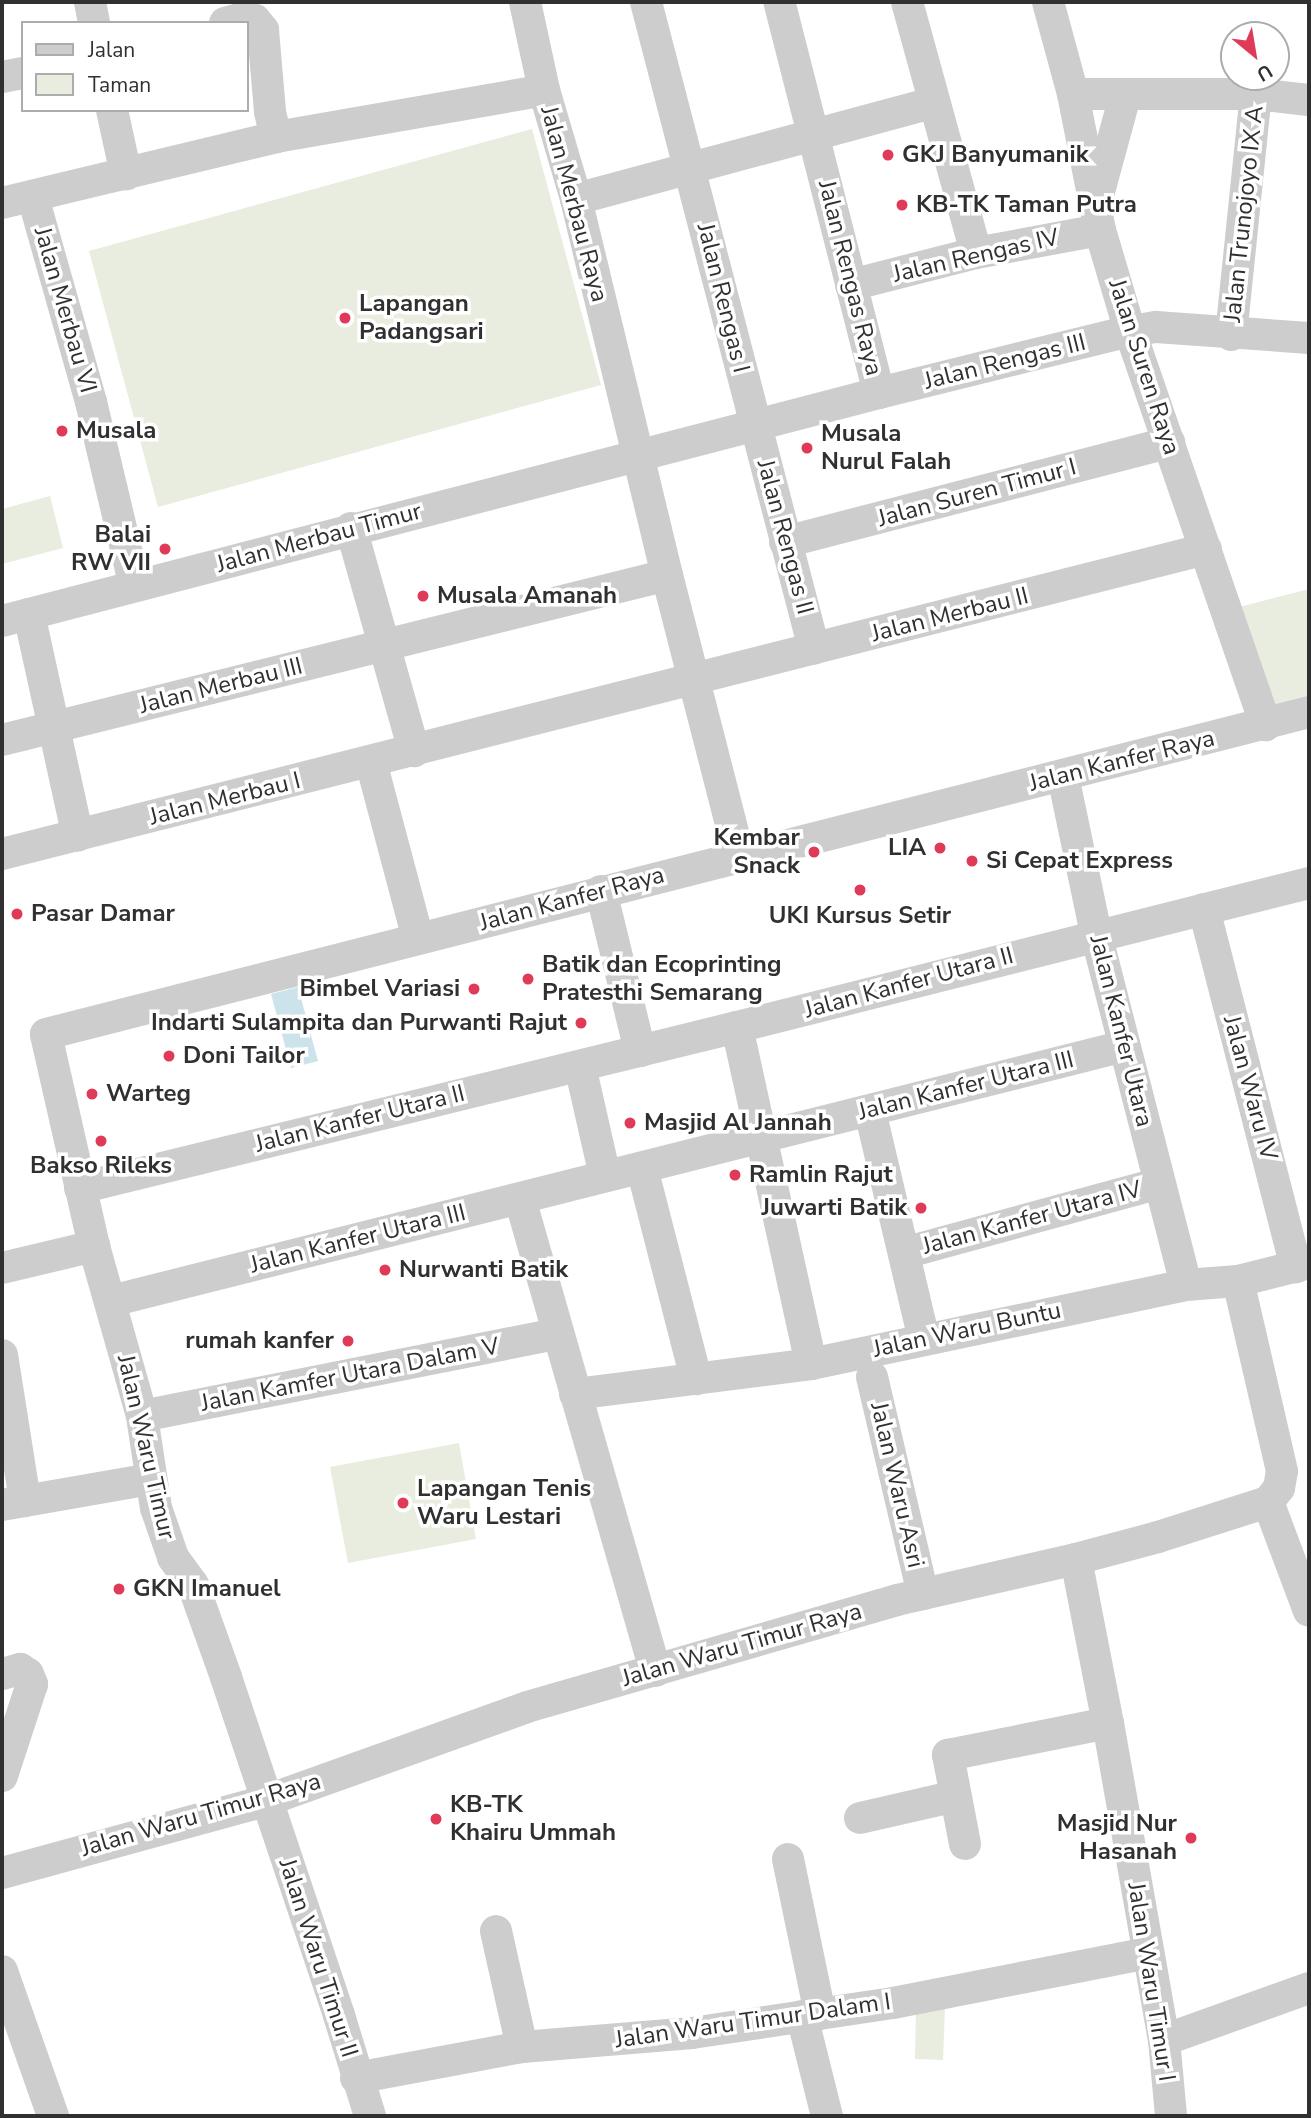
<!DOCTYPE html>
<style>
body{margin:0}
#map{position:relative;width:1311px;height:2118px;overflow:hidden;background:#fff;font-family:"Nunito Sans",sans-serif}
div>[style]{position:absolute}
.green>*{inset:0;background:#e8eddf}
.water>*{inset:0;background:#cce3eb}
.minor>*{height:32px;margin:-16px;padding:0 16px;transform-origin:16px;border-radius:16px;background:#cdcdcd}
.dots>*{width:19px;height:19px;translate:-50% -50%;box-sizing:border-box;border:4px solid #fff;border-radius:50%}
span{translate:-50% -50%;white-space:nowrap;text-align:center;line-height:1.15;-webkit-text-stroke:7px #fff;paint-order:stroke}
.poi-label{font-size:24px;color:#303030;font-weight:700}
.left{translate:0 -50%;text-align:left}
.right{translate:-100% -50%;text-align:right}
.street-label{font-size:24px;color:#303030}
.frame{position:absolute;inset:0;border:4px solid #303030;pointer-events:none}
.legend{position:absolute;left:21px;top:21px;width:228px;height:91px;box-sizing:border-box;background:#fff;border:2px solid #acacac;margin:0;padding:9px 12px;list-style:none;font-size:21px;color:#303030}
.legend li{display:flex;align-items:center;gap:14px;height:35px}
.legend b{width:35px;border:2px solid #acacac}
.north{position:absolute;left:1220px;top:21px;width:70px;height:70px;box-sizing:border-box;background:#fff;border:2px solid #acacac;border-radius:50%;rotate:150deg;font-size:19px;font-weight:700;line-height:28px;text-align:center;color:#303030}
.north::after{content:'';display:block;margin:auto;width:24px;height:32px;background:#df3b59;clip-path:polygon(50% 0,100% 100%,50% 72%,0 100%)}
</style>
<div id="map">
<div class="green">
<i style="clip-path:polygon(532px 129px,601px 385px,158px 507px,89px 251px)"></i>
<i style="clip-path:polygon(50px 496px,63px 548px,2px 564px,2px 509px)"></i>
<i style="clip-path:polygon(1309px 589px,1309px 705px,1272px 717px,1228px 610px)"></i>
<i style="clip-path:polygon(459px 1443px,476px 1539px,348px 1563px,330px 1467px)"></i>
<i style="clip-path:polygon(916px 2006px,945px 2007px,943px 2060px,915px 2059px)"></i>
</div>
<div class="water">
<i style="clip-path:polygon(298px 987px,318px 1061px,291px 1068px,271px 994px)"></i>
</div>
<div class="minor">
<i style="left:90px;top:2px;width:21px;rotate:79deg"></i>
<i style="left:525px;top:2px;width:90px;rotate:77.8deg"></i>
<i style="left:646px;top:2px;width:668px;rotate:75.44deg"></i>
<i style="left:907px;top:2px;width:260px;rotate:74.6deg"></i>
<i style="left:1048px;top:2px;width:95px;rotate:74.8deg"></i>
<i style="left:1073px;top:94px;width:139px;rotate:78.8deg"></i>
<i style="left:1100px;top:230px;width:105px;rotate:73.5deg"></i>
<i style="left:1130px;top:331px;width:417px;rotate:71deg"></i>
<i style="left:225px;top:23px;width:18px;rotate:-16deg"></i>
<i style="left:242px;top:18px;width:13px;rotate:9deg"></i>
<i style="left:255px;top:20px;width:13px;rotate:51deg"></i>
<i style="left:263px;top:30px;width:82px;rotate:85.1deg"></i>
<i style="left:270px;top:112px;width:26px;rotate:77deg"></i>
<i style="left:2px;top:77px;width:21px;rotate:-11deg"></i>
<i style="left:1073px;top:94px;width:183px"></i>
<i style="left:1256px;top:94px;width:53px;rotate:6.5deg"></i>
<i style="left:112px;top:110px;width:66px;rotate:77.7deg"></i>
<i style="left:33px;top:197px;width:213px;rotate:74.2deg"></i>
<i style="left:91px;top:402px;width:189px;rotate:76.6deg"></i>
<i style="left:576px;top:199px;width:370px;rotate:-15.1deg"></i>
<i style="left:1097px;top:199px;width:107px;rotate:-74.8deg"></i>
<i style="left:2px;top:203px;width:282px;rotate:-13.5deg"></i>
<i style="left:276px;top:137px;width:272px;rotate:-9.9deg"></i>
<i style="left:544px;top:90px;width:114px;rotate:73.6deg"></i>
<i style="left:576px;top:199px;width:387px;rotate:76.4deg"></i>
<i style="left:667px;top:575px;width:289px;rotate:75.6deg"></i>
<i style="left:851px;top:285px;width:129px;rotate:-14.4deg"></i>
<i style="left:976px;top:253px;width:126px;rotate:-10.5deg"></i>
<i style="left:1231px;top:335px;width:242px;rotate:-84.1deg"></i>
<i style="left:879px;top:393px;width:249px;rotate:-13.9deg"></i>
<i style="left:1121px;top:333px;width:36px;rotate:-10deg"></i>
<i style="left:1156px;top:327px;width:153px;rotate:4.1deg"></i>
<i style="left:351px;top:528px;width:232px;rotate:74.2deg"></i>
<i style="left:785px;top:542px;width:397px;rotate:-14.5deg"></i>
<i style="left:29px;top:614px;width:227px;rotate:77.6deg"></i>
<i style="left:2px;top:621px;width:906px;rotate:-14.57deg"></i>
<i style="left:879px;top:393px;width:404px;rotate:-104.3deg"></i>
<i style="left:2px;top:740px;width:685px;rotate:-13.93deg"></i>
<i style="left:371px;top:762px;width:183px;rotate:75.1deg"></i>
<i style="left:1063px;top:776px;width:161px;rotate:78.2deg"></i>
<i style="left:1096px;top:934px;width:362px;rotate:75.6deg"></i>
<i style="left:2px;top:854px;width:1242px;rotate:-14.22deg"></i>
<i style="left:601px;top:891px;width:165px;rotate:76.3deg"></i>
<i style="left:1204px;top:909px;width:370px;rotate:75.6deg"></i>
<i style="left:737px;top:1027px;width:345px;rotate:77.6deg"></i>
<i style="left:580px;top:1066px;width:113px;rotate:77.2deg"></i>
<i style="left:870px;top:1111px;width:234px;rotate:76.7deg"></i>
<i style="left:642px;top:1168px;width:218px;rotate:75.6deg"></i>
<i style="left:80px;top:1188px;width:676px;rotate:-13.77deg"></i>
<i style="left:737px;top:1027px;width:590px;rotate:-14.13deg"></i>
<i style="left:520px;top:1199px;width:491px;rotate:74deg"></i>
<i style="left:904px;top:1253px;width:265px;rotate:-15.3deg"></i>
<i style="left:2px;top:1268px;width:95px;rotate:-13.4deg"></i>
<i style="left:111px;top:1301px;width:1045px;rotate:-14.13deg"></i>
<i style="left:2px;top:1355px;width:148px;rotate:81deg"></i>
<i style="left:872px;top:1377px;width:223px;rotate:76.8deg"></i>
<i style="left:575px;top:1394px;width:238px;rotate:-7.2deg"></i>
<i style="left:811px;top:1364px;width:383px;rotate:-11.9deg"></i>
<i style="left:1186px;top:1285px;width:52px;rotate:-4.4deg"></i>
<i style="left:1238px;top:1281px;width:73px;rotate:-14.2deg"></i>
<i style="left:142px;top:1416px;width:424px;rotate:-11.2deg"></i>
<i style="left:1268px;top:1502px;width:116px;rotate:69.4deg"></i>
<i style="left:2px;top:1505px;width:151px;rotate:-9.9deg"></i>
<i style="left:1076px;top:1559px;width:167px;rotate:79deg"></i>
<i style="left:1108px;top:1723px;width:322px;rotate:80deg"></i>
<i style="left:1164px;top:2040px;width:76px;rotate:84.7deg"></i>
<i style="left:2px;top:1674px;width:19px;rotate:-16deg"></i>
<i style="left:20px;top:1669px;width:9px;rotate:32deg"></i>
<i style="left:28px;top:1674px;width:11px;rotate:68deg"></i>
<i style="left:32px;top:1684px;width:97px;rotate:108.1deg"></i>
<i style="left:860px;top:1818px;width:98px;rotate:-12.9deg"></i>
<i style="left:965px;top:1844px;width:91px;rotate:-100.8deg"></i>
<i style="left:948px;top:1755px;width:163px;rotate:-11.3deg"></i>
<i style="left:788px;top:1859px;width:158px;rotate:78.3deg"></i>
<i style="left:2px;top:1873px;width:273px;rotate:-15.3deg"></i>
<i style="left:265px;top:1801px;width:278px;rotate:-19.7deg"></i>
<i style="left:527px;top:1707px;width:385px;rotate:-16.1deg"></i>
<i style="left:897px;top:1600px;width:184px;rotate:-12.9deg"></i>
<i style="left:1076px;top:1559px;width:85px;rotate:-15deg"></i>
<i style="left:1158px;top:1537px;width:115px;rotate:-17.7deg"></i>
<i style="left:1268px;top:1502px;width:18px;rotate:-52deg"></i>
<i style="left:1279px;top:1488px;width:17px;rotate:-80deg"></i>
<i style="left:1282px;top:1471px;width:195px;rotate:-103deg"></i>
<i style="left:496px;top:1931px;width:119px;rotate:77.4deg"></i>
<i style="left:2px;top:1971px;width:154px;rotate:70.6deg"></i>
<i style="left:802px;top:2016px;width:103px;rotate:76deg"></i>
<i style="left:1164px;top:2040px;width:154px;rotate:-19.7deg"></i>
<i style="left:356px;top:2078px;width:169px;rotate:-10.6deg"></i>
<i style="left:522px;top:2047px;width:171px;rotate:-4.7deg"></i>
<i style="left:692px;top:2033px;width:203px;rotate:-8.5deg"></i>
<i style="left:893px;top:2003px;width:260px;rotate:-11.1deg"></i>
<i style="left:370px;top:2116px;width:106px;rotate:-107.1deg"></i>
<i style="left:339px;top:2015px;width:356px;rotate:-108.5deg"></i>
<i style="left:226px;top:1677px;width:98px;rotate:-109.7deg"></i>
<i style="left:193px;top:1585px;width:34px;rotate:-126deg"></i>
<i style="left:173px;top:1557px;width:52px;rotate:-109.1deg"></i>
<i style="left:156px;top:1508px;width:93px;rotate:-98.7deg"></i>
<i style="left:142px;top:1416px;width:177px;rotate:-105.8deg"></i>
<i style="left:94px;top:1246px;width:217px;rotate:-102.8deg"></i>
<i style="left:46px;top:1034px;width:1303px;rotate:-14.3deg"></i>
</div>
<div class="dots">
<i style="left:888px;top:155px;background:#df3b59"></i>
<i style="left:902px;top:205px;background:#df3b59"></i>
<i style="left:345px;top:318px;background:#df3b59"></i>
<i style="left:62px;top:431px;background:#df3b59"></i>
<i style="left:807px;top:448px;background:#df3b59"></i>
<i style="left:165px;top:549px;background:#df3b59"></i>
<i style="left:423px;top:596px;background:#df3b59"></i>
<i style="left:940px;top:848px;background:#df3b59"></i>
<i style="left:814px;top:852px;background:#df3b59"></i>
<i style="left:972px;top:861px;background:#df3b59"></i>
<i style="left:860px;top:890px;background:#df3b59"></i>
<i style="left:17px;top:914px;background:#df3b59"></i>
<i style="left:528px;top:979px;background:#df3b59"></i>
<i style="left:474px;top:989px;background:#df3b59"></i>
<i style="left:581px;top:1023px;background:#df3b59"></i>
<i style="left:169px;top:1056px;background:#df3b59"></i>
<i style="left:92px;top:1094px;background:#df3b59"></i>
<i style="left:630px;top:1123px;background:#df3b59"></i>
<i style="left:101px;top:1141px;background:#df3b59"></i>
<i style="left:735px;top:1175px;background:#df3b59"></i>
<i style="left:921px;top:1208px;background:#df3b59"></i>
<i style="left:385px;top:1270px;background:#df3b59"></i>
<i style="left:348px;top:1341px;background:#df3b59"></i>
<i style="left:403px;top:1503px;background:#df3b59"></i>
<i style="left:119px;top:1589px;background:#df3b59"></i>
<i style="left:436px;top:1819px;background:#df3b59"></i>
<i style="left:1191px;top:1838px;background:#df3b59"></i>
</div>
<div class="poi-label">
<span class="left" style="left:902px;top:155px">GKJ Banyumanik</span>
<span class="left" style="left:916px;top:205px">KB-TK Taman Putra</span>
<span class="left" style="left:359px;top:318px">Lapangan<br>Padangsari</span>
<span class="left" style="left:76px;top:431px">Musala</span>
<span class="left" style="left:821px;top:448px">Musala<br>Nurul Falah</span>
<span class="right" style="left:151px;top:549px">Balai<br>RW VII</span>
<span class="left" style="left:437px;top:596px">Musala Amanah</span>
<span class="right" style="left:800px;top:852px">Kembar<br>Snack</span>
<span class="right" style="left:926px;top:848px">LIA</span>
<span class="left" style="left:986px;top:861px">Si Cepat Express</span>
<span class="left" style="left:31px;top:914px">Pasar Damar</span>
<span style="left:860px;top:916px">UKI Kursus Setir</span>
<span class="left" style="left:542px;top:979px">Batik dan Ecoprinting<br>Pratesthi Semarang</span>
<span class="right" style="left:460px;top:989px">Bimbel Variasi</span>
<span class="right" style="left:567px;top:1023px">Indarti Sulampita dan Purwanti Rajut</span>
<span class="left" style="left:183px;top:1056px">Doni Tailor</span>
<span class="left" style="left:106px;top:1094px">Warteg</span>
<span class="left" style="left:644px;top:1123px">Masjid Al Jannah</span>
<span style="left:101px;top:1166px">Bakso Rileks</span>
<span class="left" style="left:749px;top:1175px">Ramlin Rajut</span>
<span class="right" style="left:907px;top:1208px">Juwarti Batik</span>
<span class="left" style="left:399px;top:1270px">Nurwanti Batik</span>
<span class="right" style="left:334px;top:1341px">rumah kanfer</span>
<span class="left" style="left:417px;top:1503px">Lapangan Tenis<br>Waru Lestari</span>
<span class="left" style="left:133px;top:1589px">GKN Imanuel</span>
<span class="left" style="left:450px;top:1819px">KB-TK<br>Khairu Ummah</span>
<span class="right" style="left:1177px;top:1838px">Masjid Nur<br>Hasanah</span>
</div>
<div class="street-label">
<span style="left:574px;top:204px;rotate:75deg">Jalan Merbau Raya</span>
<span style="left:1244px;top:214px;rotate:-84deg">Jalan Trunojoyo IX A</span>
<span style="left:976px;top:256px;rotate:-13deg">Jalan Rengas IV</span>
<span style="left:850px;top:278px;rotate:76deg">Jalan Rengas Raya</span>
<span style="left:723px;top:298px;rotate:76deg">Jalan Rengas I</span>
<span style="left:65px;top:310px;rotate:74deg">Jalan Merbau VI</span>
<span style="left:1005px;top:362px;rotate:-14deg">Jalan Rengas III</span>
<span style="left:1144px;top:367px;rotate:72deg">Jalan Suren Raya</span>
<span style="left:977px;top:493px;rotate:-15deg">Jalan Suren Timur I</span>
<span style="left:785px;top:537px;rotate:75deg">Jalan Rengas II</span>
<span style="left:319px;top:538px;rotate:-15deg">Jalan Merbau Timur</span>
<span style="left:950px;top:615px;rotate:-14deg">Jalan Merbau II</span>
<span style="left:221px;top:686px;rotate:-14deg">Jalan Merbau III</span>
<span style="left:1122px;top:761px;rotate:-14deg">Jalan Kanfer Raya</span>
<span style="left:225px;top:799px;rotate:-14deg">Jalan Merbau I</span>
<span style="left:572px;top:899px;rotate:-15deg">Jalan Kanfer Raya</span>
<span style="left:909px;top:983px;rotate:-15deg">Jalan Kanfer Utara II</span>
<span style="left:1121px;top:1031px;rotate:76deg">Jalan Kanfer Utara</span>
<span style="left:966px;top:1086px;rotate:-14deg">Jalan Kanfer Utara III</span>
<span style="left:1250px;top:1088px;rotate:75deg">Jalan Waru IV</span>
<span style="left:360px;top:1119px;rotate:-14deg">Jalan Kanfer Utara II</span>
<span style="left:1032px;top:1218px;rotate:-15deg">Jalan Kanfer Utara IV</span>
<span style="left:358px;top:1239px;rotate:-14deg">Jalan Kanfer Utara III</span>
<span style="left:967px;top:1330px;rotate:-12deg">Jalan Waru Buntu</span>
<span style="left:350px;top:1375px;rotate:-11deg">Jalan Kamfer Utara Dalam V</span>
<span style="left:146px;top:1447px;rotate:77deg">Jalan Waru Timur</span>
<span style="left:897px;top:1485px;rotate:77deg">Jalan Waru Asri</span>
<span style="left:742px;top:1645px;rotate:-16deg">Jalan Waru Timur Raya</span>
<span style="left:201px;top:1815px;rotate:-16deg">Jalan Waru Timur Raya</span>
<span style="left:318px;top:1958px;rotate:72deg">Jalan Waru Timur II</span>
<span style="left:1151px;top:1982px;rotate:81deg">Jalan Waru Timur I</span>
<span style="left:753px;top:2021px;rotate:-8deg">Jalan Waru Timur Dalam I</span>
</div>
<div class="frame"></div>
<ul class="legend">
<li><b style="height:9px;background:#cdcdcd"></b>Jalan</li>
<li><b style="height:19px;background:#e8eddf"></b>Taman</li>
</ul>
<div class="north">U</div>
</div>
